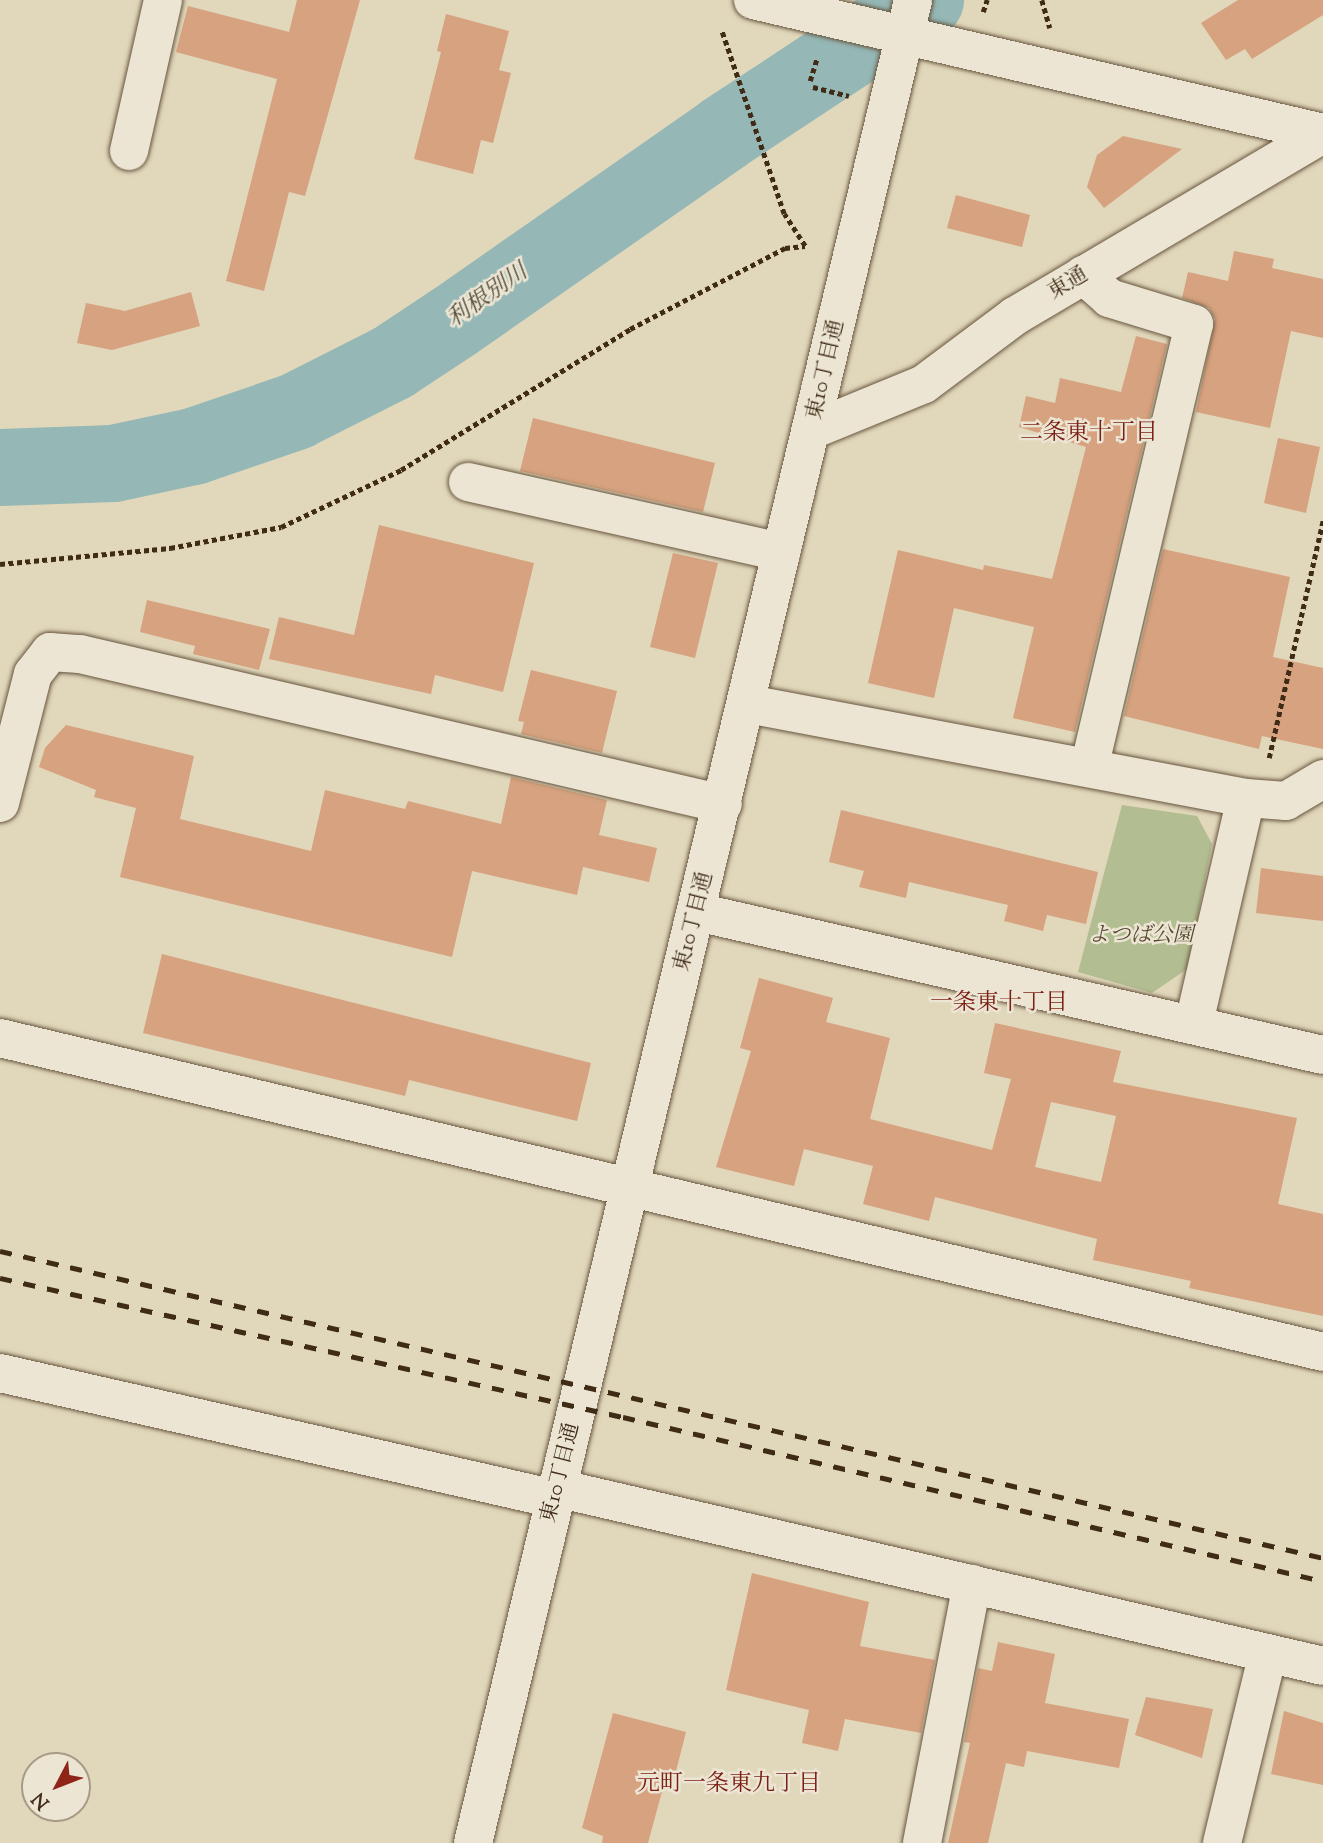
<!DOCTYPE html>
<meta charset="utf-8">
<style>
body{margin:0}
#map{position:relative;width:1323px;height:1843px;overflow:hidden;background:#e1d7bb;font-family:"Sorts Mill Goudy","Noto Serif JP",serif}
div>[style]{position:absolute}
.green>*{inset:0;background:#b2be91}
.river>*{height:77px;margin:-38.5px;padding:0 38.5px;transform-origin:38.5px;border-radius:38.5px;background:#95b8b6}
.building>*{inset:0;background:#d6a27f}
.path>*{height:4.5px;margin-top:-2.25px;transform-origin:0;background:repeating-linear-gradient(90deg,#3f2b16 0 5px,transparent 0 8.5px)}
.roads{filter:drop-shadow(0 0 2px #68563f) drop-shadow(0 0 2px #68563f)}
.minor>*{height:38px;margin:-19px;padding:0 19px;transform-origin:19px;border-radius:19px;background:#ece5d3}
.rail>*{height:5px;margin-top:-2.5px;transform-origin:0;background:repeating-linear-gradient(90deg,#3f2b16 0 12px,transparent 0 24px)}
span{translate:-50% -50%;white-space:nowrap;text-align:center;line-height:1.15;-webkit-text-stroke:5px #ece5d3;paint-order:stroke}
.street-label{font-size:21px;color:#3f2b16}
.park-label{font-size:21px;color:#56482f;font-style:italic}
.water-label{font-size:23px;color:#544e3e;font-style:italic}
.neighbourhood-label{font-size:23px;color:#7a1f14}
.north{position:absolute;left:21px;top:1752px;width:70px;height:70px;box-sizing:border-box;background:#ece5d3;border:2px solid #a79b87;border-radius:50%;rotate:228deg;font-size:19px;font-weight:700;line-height:28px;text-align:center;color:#3f2b16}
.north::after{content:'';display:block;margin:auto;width:24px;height:32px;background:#8f2418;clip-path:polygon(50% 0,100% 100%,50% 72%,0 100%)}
</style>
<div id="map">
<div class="green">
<i style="clip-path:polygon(1122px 805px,1197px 816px,1212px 844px,1187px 969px,1152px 993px,1078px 972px)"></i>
</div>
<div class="river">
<i style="left:0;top:467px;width:113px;rotate:-2deg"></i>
<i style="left:113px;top:463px;width:82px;rotate:-12deg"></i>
<i style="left:193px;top:446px;width:108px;rotate:-18.9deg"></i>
<i style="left:295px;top:411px;width:109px;rotate:-26.8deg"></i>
<i style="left:392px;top:362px;width:74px;rotate:-33.5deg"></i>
<i style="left:454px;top:321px;width:328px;rotate:-34.9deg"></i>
<i style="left:723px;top:133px;width:242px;rotate:-33.4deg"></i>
</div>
<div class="building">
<i style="clip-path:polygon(297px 0,360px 0,305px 196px,289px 192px,264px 291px,226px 281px,277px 79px,176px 52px,188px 6px,289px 32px)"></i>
<i style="clip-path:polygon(1238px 0,1323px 0,1323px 15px,1252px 59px,1245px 49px,1226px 60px,1201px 23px)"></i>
<i style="clip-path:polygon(446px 14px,509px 31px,499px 70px,511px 73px,493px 143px,481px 140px,473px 174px,414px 159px,441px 52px,437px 51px)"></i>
<i style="clip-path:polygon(1123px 136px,1182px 149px,1104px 208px,1087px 187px,1097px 155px)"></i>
<i style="clip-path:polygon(956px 195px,1030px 215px,1022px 247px,947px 228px)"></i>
<i style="clip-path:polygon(1234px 251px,1274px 259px,1272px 268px,1323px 279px,1323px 338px,1291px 331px,1270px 428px,1196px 412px,1215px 319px,1209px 308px,1182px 298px,1188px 272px,1228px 281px)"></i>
<i style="clip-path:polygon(191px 292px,200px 326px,112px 350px,77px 343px,86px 303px,125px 311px)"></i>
<i style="clip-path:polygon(1136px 336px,1167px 344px,1075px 732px,1013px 718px,1034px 627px,954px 608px,934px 698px,868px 683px,898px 550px,983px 570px,984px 565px,1052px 579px,1086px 447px,1019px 427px,1026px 396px,1055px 403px,1060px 378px,1121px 392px)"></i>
<i style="clip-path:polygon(533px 418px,715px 463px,703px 512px,520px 471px)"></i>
<i style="clip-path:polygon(1278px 438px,1320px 447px,1306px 513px,1264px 503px)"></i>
<i style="clip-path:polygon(379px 525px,534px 563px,503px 692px,435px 675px,431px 694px,269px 659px,279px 617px,354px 635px)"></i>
<i style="clip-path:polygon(1163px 549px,1290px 577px,1273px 657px,1323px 668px,1323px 749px,1262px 736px,1259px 749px,1124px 716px)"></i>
<i style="clip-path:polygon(673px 553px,718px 563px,695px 658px,650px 647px)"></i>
<i style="clip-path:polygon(147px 600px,270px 629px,259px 670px,193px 654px,195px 646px,140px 632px)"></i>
<i style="clip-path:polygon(531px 670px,617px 691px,602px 753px,521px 734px,524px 722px,518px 721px)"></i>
<i style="clip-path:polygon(66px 725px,194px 756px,180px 819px,311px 851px,325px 790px,405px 809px,408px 801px,501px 824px,511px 777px,607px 800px,599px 835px,657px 848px,649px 882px,583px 867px,577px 895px,472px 871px,452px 957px,120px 877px,136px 808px,94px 797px,96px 790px,39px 767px,45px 748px)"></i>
<i style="clip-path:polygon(841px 810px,1098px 872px,1086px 924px,1047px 915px,1043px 931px,1004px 921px,1008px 905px,909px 882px,906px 898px,859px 887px,864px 871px,829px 862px)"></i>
<i style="clip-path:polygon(1261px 868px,1323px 876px,1323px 921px,1256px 913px)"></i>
<i style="clip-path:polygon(162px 954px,591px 1063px,577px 1121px,409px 1080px,405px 1096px,143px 1033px)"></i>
<i style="clip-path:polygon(evenodd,759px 978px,833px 998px,826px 1022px,890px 1038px,870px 1119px,992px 1150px,1011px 1079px,984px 1073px,995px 1023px,1121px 1051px,1113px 1082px,1297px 1118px,1278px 1204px,1323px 1214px,1323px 1316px,1189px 1288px,1191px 1281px,1093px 1260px,1097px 1239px,935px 1197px,929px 1221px,863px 1204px,873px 1166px,804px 1149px,794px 1186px,716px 1167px,751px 1051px,740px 1048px,759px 978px,1051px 1102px,1116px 1116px,1101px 1182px,1035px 1167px,1051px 1102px)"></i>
<i style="clip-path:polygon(752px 1573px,869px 1602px,860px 1646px,935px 1660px,921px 1733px,845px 1719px,838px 1751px,802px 1743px,809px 1710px,726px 1690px)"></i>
<i style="clip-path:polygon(998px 1642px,1055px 1654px,1045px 1703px,1129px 1719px,1119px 1768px,1027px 1751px,1024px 1767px,1006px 1763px,988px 1843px,948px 1843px,970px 1743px,964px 1742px,978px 1668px,992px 1671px)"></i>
<i style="clip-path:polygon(1146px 1697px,1213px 1709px,1202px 1758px,1135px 1735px)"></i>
<i style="clip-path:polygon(1284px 1711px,1323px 1723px,1323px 1785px,1271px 1774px)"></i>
<i style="clip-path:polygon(613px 1713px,686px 1732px,674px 1779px,666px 1777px,648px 1843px,602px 1843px,603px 1836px,582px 1828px)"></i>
</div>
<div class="path">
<i style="left:1042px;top:0;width:29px;rotate:74deg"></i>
<i style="left:983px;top:12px;width:13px;rotate:-72deg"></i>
<i style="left:810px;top:81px;width:24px;rotate:-73deg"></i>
<i style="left:813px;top:87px;width:37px;rotate:14deg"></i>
<i style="left:0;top:564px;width:171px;rotate:-5.4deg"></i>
<i style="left:170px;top:548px;width:113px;rotate:-10.7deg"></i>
<i style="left:281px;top:527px;width:133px;rotate:-25.4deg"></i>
<i style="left:401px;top:470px;width:269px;rotate:-31.6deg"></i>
<i style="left:630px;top:329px;width:175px;rotate:-27.6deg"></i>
<i style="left:785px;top:248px;width:20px;rotate:-6deg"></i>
<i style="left:805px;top:246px;width:38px;rotate:-123deg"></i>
<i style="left:784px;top:214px;width:195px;rotate:-108.8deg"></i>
<i style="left:1269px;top:758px;width:244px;rotate:-77.2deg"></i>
</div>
<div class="roads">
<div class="minor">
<i style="left:753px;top:0;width:585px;rotate:13.13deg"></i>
<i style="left:129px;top:151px;width:155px;rotate:-77.3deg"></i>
<i style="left:1083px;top:275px;width:35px;rotate:41deg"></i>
<i style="left:1109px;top:298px;width:89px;rotate:17deg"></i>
<i style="left:1194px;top:324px;width:456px;rotate:103.3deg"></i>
<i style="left:812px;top:430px;width:121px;rotate:-22.3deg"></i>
<i style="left:924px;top:384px;width:114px;rotate:-36.8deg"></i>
<i style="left:1015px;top:316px;width:358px;rotate:-30.6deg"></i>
<i style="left:468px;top:482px;width:321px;rotate:12.6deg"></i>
<i style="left:748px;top:704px;width:507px;rotate:10.69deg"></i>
<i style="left:1246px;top:798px;width:40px;rotate:4.3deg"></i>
<i style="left:1286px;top:801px;width:43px;rotate:-30.7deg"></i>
<i style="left:0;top:803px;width:133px;rotate:-75.7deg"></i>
<i style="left:33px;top:674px;width:28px;rotate:-52deg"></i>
<i style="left:50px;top:652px;width:30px;rotate:4deg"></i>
<i style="left:80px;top:654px;width:660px;rotate:13.13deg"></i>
<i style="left:697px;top:912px;width:642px;rotate:12.87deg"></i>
<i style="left:1194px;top:1023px;width:231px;rotate:-77deg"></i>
<i style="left:0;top:1038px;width:1360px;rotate:13.35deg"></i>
<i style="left:0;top:1373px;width:569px;rotate:12.79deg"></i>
<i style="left:557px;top:1488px;width:786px;rotate:13.08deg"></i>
<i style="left:473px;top:1843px;width:1895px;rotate:-76.57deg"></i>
<i style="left:922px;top:1843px;width:264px;rotate:-79.1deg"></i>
<i style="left:1222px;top:1843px;width:195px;rotate:-76.4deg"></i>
</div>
</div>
<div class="rail">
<i style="left:0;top:1251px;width:1358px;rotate:13.06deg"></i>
<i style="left:0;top:1278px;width:638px;rotate:12.58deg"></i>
<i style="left:623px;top:1417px;width:719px;rotate:13.19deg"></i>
</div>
<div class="street-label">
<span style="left:1068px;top:284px;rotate:-31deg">東通</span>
<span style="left:826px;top:370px;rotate:-77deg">東10丁目通</span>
<span style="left:694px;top:922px;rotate:-76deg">東10丁目通</span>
<span style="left:561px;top:1473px;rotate:-76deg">東10丁目通</span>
</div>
<div class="park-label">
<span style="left:1141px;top:936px">よつば公園</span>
</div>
<div class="water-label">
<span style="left:488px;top:297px;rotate:-35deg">利根別川</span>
</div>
<div class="neighbourhood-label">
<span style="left:1089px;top:434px">二条東十丁目</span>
<span style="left:999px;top:1004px">一条東十丁目</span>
<span style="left:729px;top:1785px">元町一条東九丁目</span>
</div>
<div class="north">N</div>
</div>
